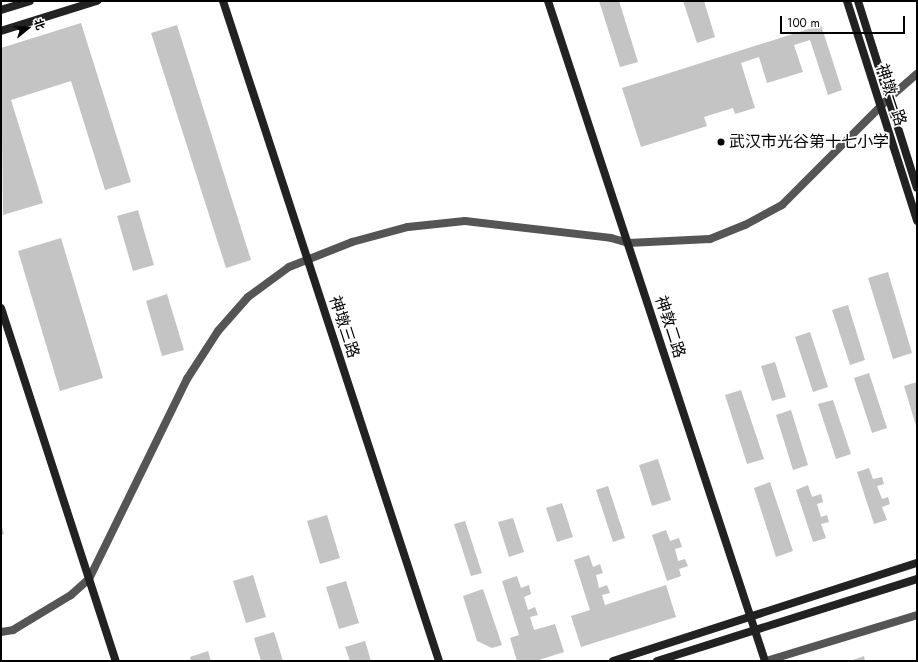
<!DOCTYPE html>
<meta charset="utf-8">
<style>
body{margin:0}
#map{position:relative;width:918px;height:662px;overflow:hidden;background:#fff;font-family:Jost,"Noto Sans SC",sans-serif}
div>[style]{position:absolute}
.building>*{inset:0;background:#c4c4c4}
.street>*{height:8px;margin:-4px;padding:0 4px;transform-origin:4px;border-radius:4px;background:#555}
.secondary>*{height:8px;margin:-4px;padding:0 4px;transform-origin:4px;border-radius:4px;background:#222}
.dots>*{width:11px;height:11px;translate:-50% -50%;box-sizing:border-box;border:2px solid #fff;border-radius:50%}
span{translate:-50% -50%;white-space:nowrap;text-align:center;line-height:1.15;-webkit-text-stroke:3.5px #fff;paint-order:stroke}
.street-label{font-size:16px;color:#000}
.poi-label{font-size:16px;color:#000}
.left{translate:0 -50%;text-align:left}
.frame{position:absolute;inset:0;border:2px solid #000;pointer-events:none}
.north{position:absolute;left:8px;top:8px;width:40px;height:40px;-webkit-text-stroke:3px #fff;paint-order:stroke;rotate:72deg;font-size:11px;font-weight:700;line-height:16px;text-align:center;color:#000}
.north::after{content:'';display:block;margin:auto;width:14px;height:18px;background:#000;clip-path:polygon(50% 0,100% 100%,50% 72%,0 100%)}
.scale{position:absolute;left:780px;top:16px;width:125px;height:18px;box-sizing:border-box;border:2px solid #000;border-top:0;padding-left:5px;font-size:12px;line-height:14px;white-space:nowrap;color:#000;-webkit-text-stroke:3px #fff;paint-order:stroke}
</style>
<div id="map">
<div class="building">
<i style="clip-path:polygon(599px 1px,619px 1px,638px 62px,620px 67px)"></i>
<i style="clip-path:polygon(683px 1px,704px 1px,715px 37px,697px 43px)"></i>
<i style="clip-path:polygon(81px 23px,131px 182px,105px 190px,71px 81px,11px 100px,43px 203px,3px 215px,1px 48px)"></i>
<i style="clip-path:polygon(177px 25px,251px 260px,226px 268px,151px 33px)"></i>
<i style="clip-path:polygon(821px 25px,842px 90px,828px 95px,810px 40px,794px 45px,803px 72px,767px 83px,759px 57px,741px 63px,755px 108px,735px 114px,733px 108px,704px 117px,707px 126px,641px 147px,622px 88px)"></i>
<i style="clip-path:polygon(138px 210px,154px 265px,133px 271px,117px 216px)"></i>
<i style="clip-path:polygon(61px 238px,103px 378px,60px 391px,18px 251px)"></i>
<i style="clip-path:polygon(888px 272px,912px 353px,893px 359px,868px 278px)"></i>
<i style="clip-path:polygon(167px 294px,184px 350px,162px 356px,146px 301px)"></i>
<i style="clip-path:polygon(848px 305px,865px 360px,850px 365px,832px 310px)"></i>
<i style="clip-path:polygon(810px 332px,828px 387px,813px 392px,795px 337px)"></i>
<i style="clip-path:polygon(775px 362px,786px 397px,772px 401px,761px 366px)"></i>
<i style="clip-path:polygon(869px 373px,887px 428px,872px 433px,854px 378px)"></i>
<i style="clip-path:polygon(917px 382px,917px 429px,904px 386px)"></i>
<i style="clip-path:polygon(741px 390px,764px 459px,747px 464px,725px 395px)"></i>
<i style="clip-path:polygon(833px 400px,851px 454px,836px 459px,818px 404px)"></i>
<i style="clip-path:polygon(791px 410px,808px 465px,793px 470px,776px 415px)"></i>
<i style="clip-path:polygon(658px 459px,671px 500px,652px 506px,639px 465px)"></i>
<i style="clip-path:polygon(869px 468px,873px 479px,882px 477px,884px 484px,877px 486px,882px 499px,888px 497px,890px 504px,882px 507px,887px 520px,874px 524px,857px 472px)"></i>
<i style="clip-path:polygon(770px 482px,793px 551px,776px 557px,754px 488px)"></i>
<i style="clip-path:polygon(808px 485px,812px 497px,821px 494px,823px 502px,817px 504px,821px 517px,827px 515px,829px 522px,821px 524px,826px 538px,813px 542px,796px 490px)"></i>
<i style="clip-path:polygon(608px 486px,625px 538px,613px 542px,596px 490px)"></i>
<i style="clip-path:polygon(562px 503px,573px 537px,557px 542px,546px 508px)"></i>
<i style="clip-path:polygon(327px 515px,340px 558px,320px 564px,307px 521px)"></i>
<i style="clip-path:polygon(513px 518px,524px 552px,509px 557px,498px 522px)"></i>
<i style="clip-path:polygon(465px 521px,482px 573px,471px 576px,454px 524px)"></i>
<i style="clip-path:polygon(1px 524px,4px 534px,1px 535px)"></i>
<i style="clip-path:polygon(666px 530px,670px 541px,679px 538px,682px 547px,675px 549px,678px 561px,685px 559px,688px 566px,679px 569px,681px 576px,667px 581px,652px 535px)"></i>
<i style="clip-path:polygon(589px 555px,593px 567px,600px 564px,603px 573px,596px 575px,599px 588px,607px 585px,610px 593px,602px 595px,605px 605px,666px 585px,676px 617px,581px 647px,571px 616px,590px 610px,574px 560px)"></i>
<i style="clip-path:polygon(253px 575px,266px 617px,246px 623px,233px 581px)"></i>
<i style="clip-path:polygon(517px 576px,521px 588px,529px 585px,531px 594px,524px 597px,528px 610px,535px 607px,538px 615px,530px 617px,534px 630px,555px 624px,564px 652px,536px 661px,517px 661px,510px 638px,519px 635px,502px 581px)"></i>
<i style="clip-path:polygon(346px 581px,359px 623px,339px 629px,326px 587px)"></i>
<i style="clip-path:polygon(483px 589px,502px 645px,492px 648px,477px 641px,463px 596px)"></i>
<i style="clip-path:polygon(274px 632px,283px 661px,261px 661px,254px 638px)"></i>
<i style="clip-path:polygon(365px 641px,371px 661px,350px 661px,345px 647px)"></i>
<i style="clip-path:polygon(208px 651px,211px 661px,191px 661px,190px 657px)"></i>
<i style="clip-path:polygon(864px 656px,865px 661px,850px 661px)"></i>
</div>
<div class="street">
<i style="left:1px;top:632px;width:12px;rotate:-9deg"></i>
<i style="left:13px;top:630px;width:68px;rotate:-31.1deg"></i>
<i style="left:71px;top:595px;width:24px;rotate:-42deg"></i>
<i style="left:89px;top:579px;width:223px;rotate:-63.9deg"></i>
<i style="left:187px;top:379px;width:57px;rotate:-57.1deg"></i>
<i style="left:218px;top:331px;width:45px;rotate:-48.6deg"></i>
<i style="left:248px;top:297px;width:51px;rotate:-36.2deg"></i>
<i style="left:289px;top:267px;width:68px;rotate:-21.6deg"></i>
<i style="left:352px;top:242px;width:58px;rotate:-15deg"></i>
<i style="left:408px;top:227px;width:57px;rotate:-6deg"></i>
<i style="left:465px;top:221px;width:147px;rotate:6.6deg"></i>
<i style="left:611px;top:238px;width:18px;rotate:16deg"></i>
<i style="left:628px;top:243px;width:82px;rotate:-2.8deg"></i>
<i style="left:710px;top:239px;width:38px;rotate:-22deg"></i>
<i style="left:745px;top:225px;width:42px;rotate:-28.4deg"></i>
<i style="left:782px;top:205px;width:150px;rotate:-45deg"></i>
<i style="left:888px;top:99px;width:38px;rotate:-41deg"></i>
<i style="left:766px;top:661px;width:158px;rotate:-16.9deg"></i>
</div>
<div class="secondary">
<i style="left:223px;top:1px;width:694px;rotate:71.88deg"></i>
<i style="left:548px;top:1px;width:695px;rotate:71.8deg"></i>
<i style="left:847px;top:1px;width:231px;rotate:72.3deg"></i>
<i style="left:858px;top:1px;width:196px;rotate:72.5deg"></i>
<i style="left:1px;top:10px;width:30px;rotate:-17deg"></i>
<i style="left:1px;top:31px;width:101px;rotate:-17.4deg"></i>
<i style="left:1px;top:308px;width:371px;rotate:72deg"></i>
<i style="left:613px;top:661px;width:319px;rotate:-17.9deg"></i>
<i style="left:657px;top:661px;width:273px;rotate:-17.5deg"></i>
</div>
<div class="dots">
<i style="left:721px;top:142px;background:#000"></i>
</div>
<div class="street-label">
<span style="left:891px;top:95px;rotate:72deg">神墩一路</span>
<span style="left:344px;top:327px;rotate:72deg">神墩三路</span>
<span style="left:670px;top:327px;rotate:72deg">神敦二路</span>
</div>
<div class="poi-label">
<span class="left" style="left:729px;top:142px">武汉市光谷第十七小学</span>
</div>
<div class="frame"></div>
<div class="north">北</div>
<div class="scale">100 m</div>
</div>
